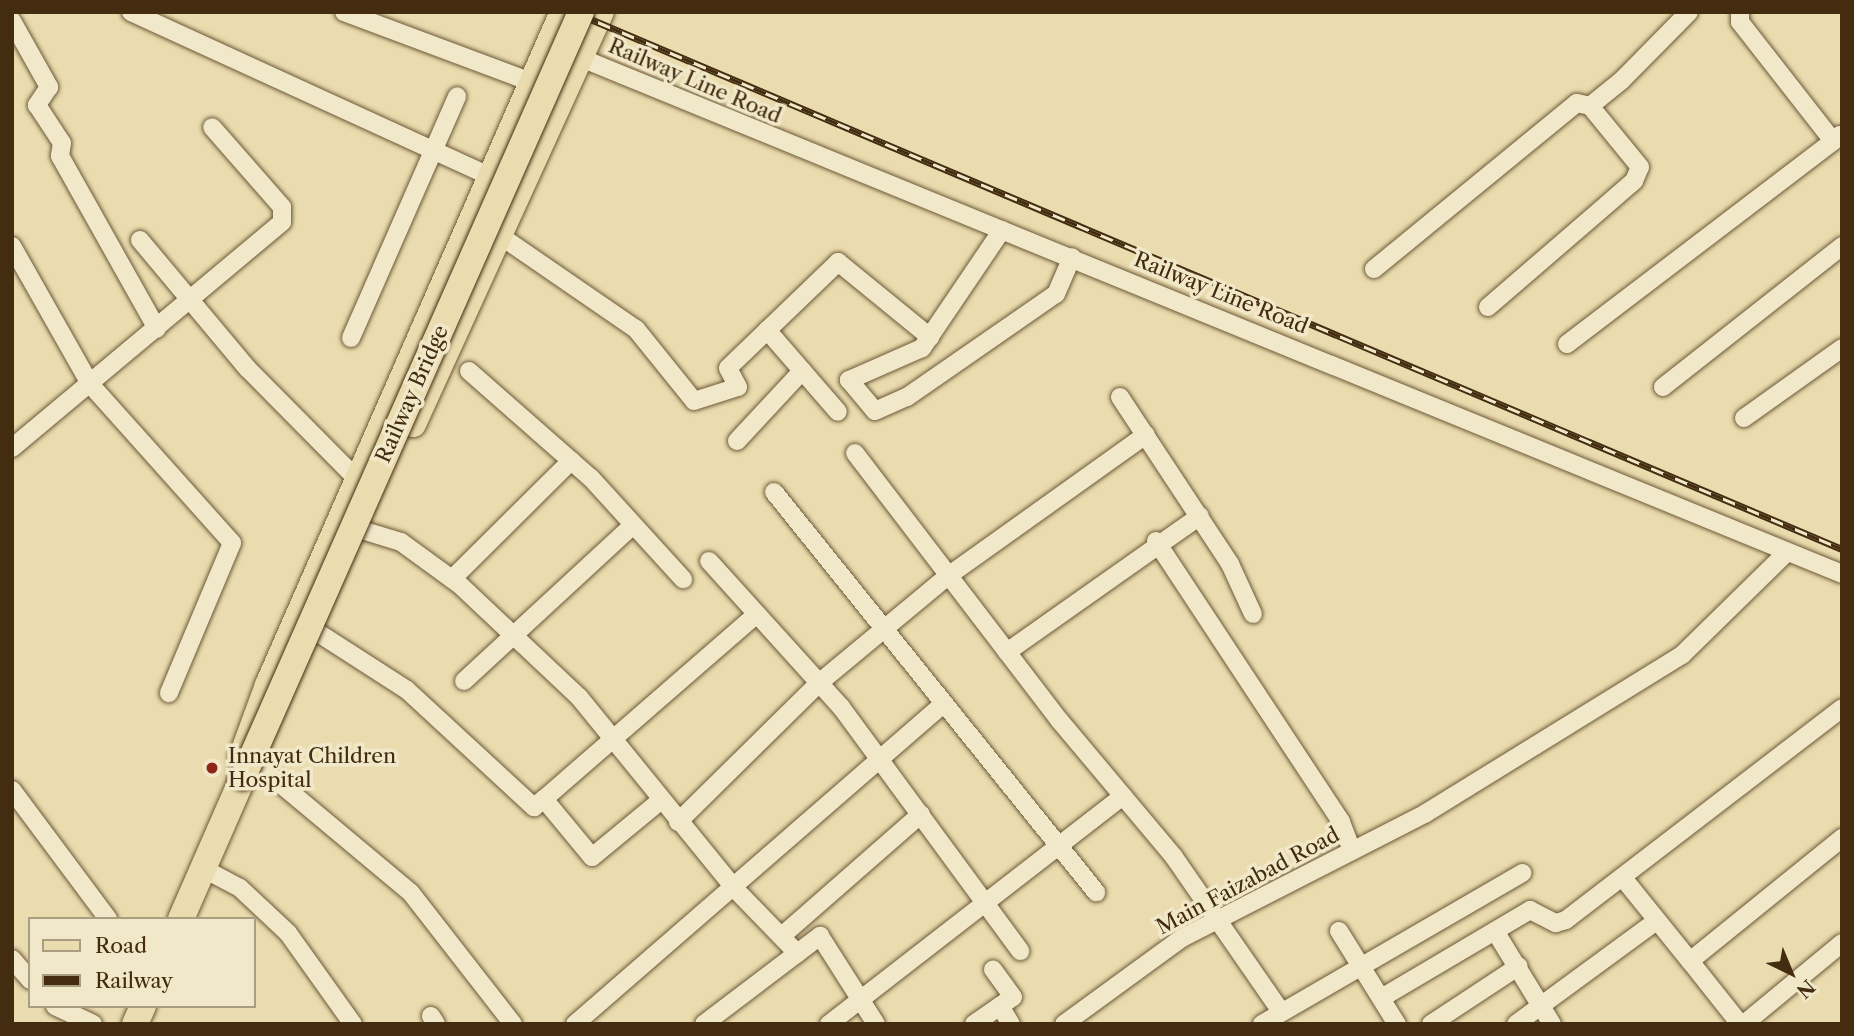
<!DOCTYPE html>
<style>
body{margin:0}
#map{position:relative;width:1854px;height:1036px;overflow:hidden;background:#eadcae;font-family:"Libre Caslon Text",serif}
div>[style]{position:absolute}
.roads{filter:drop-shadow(0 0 2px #6d5838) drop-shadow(0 0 2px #6d5838)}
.minor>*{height:18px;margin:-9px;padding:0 9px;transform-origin:9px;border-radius:9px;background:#f1e8ca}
.primary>*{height:26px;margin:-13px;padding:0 13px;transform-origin:13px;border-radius:13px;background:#eadcae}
.rail>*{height:7px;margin-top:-3.5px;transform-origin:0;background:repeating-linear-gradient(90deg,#f1e8ca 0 13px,#432c10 0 26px);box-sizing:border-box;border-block:2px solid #432c10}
.bridges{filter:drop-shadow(0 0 2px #432c10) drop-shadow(0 0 2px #432c10)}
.primary-bridge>*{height:26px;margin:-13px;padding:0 13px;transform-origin:13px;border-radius:13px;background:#eadcae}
.dots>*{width:19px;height:19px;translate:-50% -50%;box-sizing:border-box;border:4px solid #f1e8ca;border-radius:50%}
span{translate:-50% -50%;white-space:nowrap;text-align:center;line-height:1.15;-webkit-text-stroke:7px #f1e8ca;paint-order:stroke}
.street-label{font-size:21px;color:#432c10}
.poi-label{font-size:21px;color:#432c10}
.left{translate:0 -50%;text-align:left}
.frame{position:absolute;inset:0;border:14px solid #432c10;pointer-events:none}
.legend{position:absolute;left:28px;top:917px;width:228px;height:91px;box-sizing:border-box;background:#f1e8ca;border:2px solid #ab9d80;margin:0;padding:9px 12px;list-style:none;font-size:21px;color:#432c10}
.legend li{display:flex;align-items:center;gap:14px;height:35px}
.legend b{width:35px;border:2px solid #ab9d80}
.north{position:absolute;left:1756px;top:938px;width:70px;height:70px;-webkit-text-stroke:5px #f1e8ca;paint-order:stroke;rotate:137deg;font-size:19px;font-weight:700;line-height:28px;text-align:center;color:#432c10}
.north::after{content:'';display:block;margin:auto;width:24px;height:32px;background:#432c10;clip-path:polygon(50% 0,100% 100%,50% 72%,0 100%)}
</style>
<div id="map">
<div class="roads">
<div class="minor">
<i style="left:131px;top:12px;width:395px;rotate:24.6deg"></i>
<i style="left:344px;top:12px;width:197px;rotate:20.5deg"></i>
<i style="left:1740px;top:12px;width:10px;rotate:90deg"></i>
<i style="left:1740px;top:22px;width:151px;rotate:52deg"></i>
<i style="left:1833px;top:141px;width:9px;rotate:-41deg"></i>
<i style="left:12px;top:21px;width:76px;rotate:60.7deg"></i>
<i style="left:49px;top:87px;width:22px;rotate:124deg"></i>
<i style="left:37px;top:105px;width:45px;rotate:56.7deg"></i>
<i style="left:62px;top:143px;width:13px;rotate:99deg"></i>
<i style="left:60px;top:156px;width:198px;rotate:60.7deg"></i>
<i style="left:581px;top:58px;width:1362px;rotate:22.25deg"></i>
<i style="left:1002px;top:230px;width:143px;rotate:124.1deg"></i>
<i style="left:922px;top:348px;width:80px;rotate:156.3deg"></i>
<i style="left:849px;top:380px;width:40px;rotate:50deg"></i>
<i style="left:875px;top:411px;width:35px;rotate:-24deg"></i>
<i style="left:907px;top:397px;width:181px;rotate:-34.7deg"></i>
<i style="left:1056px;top:294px;width:40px;rotate:-66.6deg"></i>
<i style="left:499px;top:235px;width:166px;rotate:34.5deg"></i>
<i style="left:636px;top:329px;width:92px;rotate:51.1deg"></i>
<i style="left:694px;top:401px;width:46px;rotate:-17.7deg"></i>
<i style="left:738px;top:387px;width:21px;rotate:-118deg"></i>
<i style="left:728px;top:368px;width:153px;rotate:-43.9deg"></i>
<i style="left:838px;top:262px;width:119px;rotate:39.2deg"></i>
<i style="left:140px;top:240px;width:168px;rotate:50.1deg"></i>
<i style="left:248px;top:369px;width:155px;rotate:45.3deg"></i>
<i style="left:12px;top:246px;width:159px;rotate:60.5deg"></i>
<i style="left:90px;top:384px;width:213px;rotate:48.2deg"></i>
<i style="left:232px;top:543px;width:163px;rotate:112.8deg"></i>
<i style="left:1374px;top:269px;width:262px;rotate:-39.3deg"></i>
<i style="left:1577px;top:103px;width:13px;rotate:13deg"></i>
<i style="left:1590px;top:106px;width:41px;rotate:-39.1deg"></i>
<i style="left:1622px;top:80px;width:95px;rotate:-45.4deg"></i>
<i style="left:1488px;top:307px;width:193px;rotate:-40.8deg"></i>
<i style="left:1634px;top:181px;width:15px;rotate:-67deg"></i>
<i style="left:1640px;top:167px;width:79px;rotate:-129.3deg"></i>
<i style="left:767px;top:330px;width:108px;rotate:49.1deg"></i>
<i style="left:351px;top:338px;width:264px;rotate:-66.3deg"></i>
<i style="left:1567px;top:344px;width:335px;rotate:-37.3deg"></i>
<i style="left:469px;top:371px;width:162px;rotate:41.3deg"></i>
<i style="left:591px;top:478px;width:137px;rotate:47.7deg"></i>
<i style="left:1663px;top:387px;width:228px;rotate:-38.2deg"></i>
<i style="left:1120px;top:397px;width:200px;rotate:56.6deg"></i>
<i style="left:1230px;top:564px;width:55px;rotate:65.3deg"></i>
<i style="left:1744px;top:418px;width:120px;rotate:-35.5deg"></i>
<i style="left:737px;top:441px;width:96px;rotate:-47.1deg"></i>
<i style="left:12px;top:448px;width:352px;rotate:-39.9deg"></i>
<i style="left:282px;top:222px;width:15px;rotate:-90deg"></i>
<i style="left:282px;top:207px;width:106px;rotate:-131.2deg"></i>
<i style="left:855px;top:453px;width:337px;rotate:52.6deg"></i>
<i style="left:1060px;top:721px;width:177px;rotate:50deg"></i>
<i style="left:1174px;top:857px;width:186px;rotate:55.3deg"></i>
<i style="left:774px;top:492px;width:514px;rotate:51.17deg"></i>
<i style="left:365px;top:531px;width:38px;rotate:17deg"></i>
<i style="left:401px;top:542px;width:73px;rotate:36.1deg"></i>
<i style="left:460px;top:585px;width:163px;rotate:43.3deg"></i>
<i style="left:579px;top:697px;width:246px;rotate:50.9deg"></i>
<i style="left:734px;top:888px;width:91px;rotate:45.9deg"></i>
<i style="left:1156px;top:541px;width:336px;rotate:56.6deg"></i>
<i style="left:1341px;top:822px;width:31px;rotate:69deg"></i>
<i style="left:709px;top:561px;width:197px;rotate:47.9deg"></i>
<i style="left:841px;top:707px;width:303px;rotate:53.7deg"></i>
<i style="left:452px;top:579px;width:168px;rotate:-44.8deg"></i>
<i style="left:320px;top:634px;width:103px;rotate:32.8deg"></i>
<i style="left:407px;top:690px;width:173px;rotate:42.7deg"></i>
<i style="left:534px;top:807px;width:13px;rotate:-39deg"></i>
<i style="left:1007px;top:652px;width:236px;rotate:-35.2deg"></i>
<i style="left:464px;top:681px;width:226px;rotate:-42.7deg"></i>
<i style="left:258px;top:765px;width:199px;rotate:39.9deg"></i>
<i style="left:411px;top:893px;width:166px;rotate:52.1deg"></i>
<i style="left:12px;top:790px;width:161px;rotate:53.3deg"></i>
<i style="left:660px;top:801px;width:88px;rotate:140.5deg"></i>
<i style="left:592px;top:857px;width:75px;rotate:-129.6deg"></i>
<i style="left:544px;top:799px;width:282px;rotate:-41deg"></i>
<i style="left:678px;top:822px;width:198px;rotate:-44.6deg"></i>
<i style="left:819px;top:683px;width:168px;rotate:-39.7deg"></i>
<i style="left:948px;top:576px;width:243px;rotate:-35.5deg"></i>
<i style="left:204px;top:869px;width:41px;rotate:27.8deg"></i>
<i style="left:240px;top:888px;width:66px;rotate:43.2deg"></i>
<i style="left:288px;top:933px;width:112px;rotate:54.5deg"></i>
<i style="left:1623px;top:878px;width:107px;rotate:51.1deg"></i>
<i style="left:1690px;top:961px;width:196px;rotate:-39deg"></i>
<i style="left:1339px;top:931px;width:110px;rotate:58.1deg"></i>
<i style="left:1495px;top:931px;width:109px;rotate:58.5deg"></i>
<i style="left:784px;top:934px;width:182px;rotate:-41.2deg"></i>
<i style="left:12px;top:959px;width:28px;rotate:49deg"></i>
<i style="left:1690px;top:961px;width:80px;rotate:51.6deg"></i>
<i style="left:1383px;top:997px;width:171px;rotate:-30.6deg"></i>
<i style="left:1530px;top:910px;width:29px;rotate:27deg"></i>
<i style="left:1556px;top:923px;width:10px;rotate:-17deg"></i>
<i style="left:1566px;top:920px;width:348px;rotate:-37.5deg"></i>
<i style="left:55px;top:1006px;width:42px;rotate:25.3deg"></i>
<i style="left:1000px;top:1006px;width:21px;rotate:59deg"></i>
<i style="left:431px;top:1016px;width:9px;rotate:58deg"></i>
<i style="left:575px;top:1024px;width:489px;rotate:-41deg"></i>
<i style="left:704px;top:1024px;width:146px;rotate:-37.2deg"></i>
<i style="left:820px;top:936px;width:104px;rotate:57.5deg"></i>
<i style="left:829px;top:1024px;width:372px;rotate:-37.8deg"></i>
<i style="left:974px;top:1024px;width:47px;rotate:-34.7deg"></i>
<i style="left:1013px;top:997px;width:34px;rotate:-126deg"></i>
<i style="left:1064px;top:1024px;width:146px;rotate:-36.1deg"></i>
<i style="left:1182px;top:938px;width:274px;rotate:-27.1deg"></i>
<i style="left:1426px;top:813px;width:301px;rotate:-31.7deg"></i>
<i style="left:1682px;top:655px;width:146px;rotate:-44.4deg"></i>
<i style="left:1262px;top:1024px;width:301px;rotate:-30.1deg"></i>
<i style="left:1431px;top:1024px;width:105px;rotate:-33.4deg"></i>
<i style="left:1516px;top:1024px;width:174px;rotate:-36.3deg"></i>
<i style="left:1744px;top:1024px;width:127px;rotate:-39.6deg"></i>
</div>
<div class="primary">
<i style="left:413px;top:424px;width:453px;rotate:-65.5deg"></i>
<i style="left:181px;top:919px;width:155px;rotate:-66.4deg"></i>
<i style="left:243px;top:777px;width:21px;rotate:-93deg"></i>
<i style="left:242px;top:756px;width:76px;rotate:-69.9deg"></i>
<i style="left:268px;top:685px;width:735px;rotate:-66.33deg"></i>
<i style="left:135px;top:1024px;width:20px;rotate:-66deg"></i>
</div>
</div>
<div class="rail">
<i style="left:574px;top:12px;width:1377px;rotate:22.95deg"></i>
</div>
<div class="bridges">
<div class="primary-bridge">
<i style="left:243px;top:777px;width:836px;rotate:-66.16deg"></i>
</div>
</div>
<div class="dots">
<i style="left:212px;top:768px;background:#8f2418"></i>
</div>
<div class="street-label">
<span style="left:695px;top:81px;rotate:23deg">Railway Line Road</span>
<span style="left:1221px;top:293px;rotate:22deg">Railway Line Road</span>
<span style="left:412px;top:394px;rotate:-66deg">Railway Bridge</span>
<span style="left:1248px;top:881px;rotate:-28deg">Main Faizabad Road</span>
</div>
<div class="poi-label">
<span class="left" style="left:228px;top:768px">Innayat Children<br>Hospital</span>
</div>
<div class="frame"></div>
<ul class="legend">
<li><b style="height:9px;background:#eadcae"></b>Road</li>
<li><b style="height:9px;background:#432c10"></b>Railway</li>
</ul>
<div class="north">N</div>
</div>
